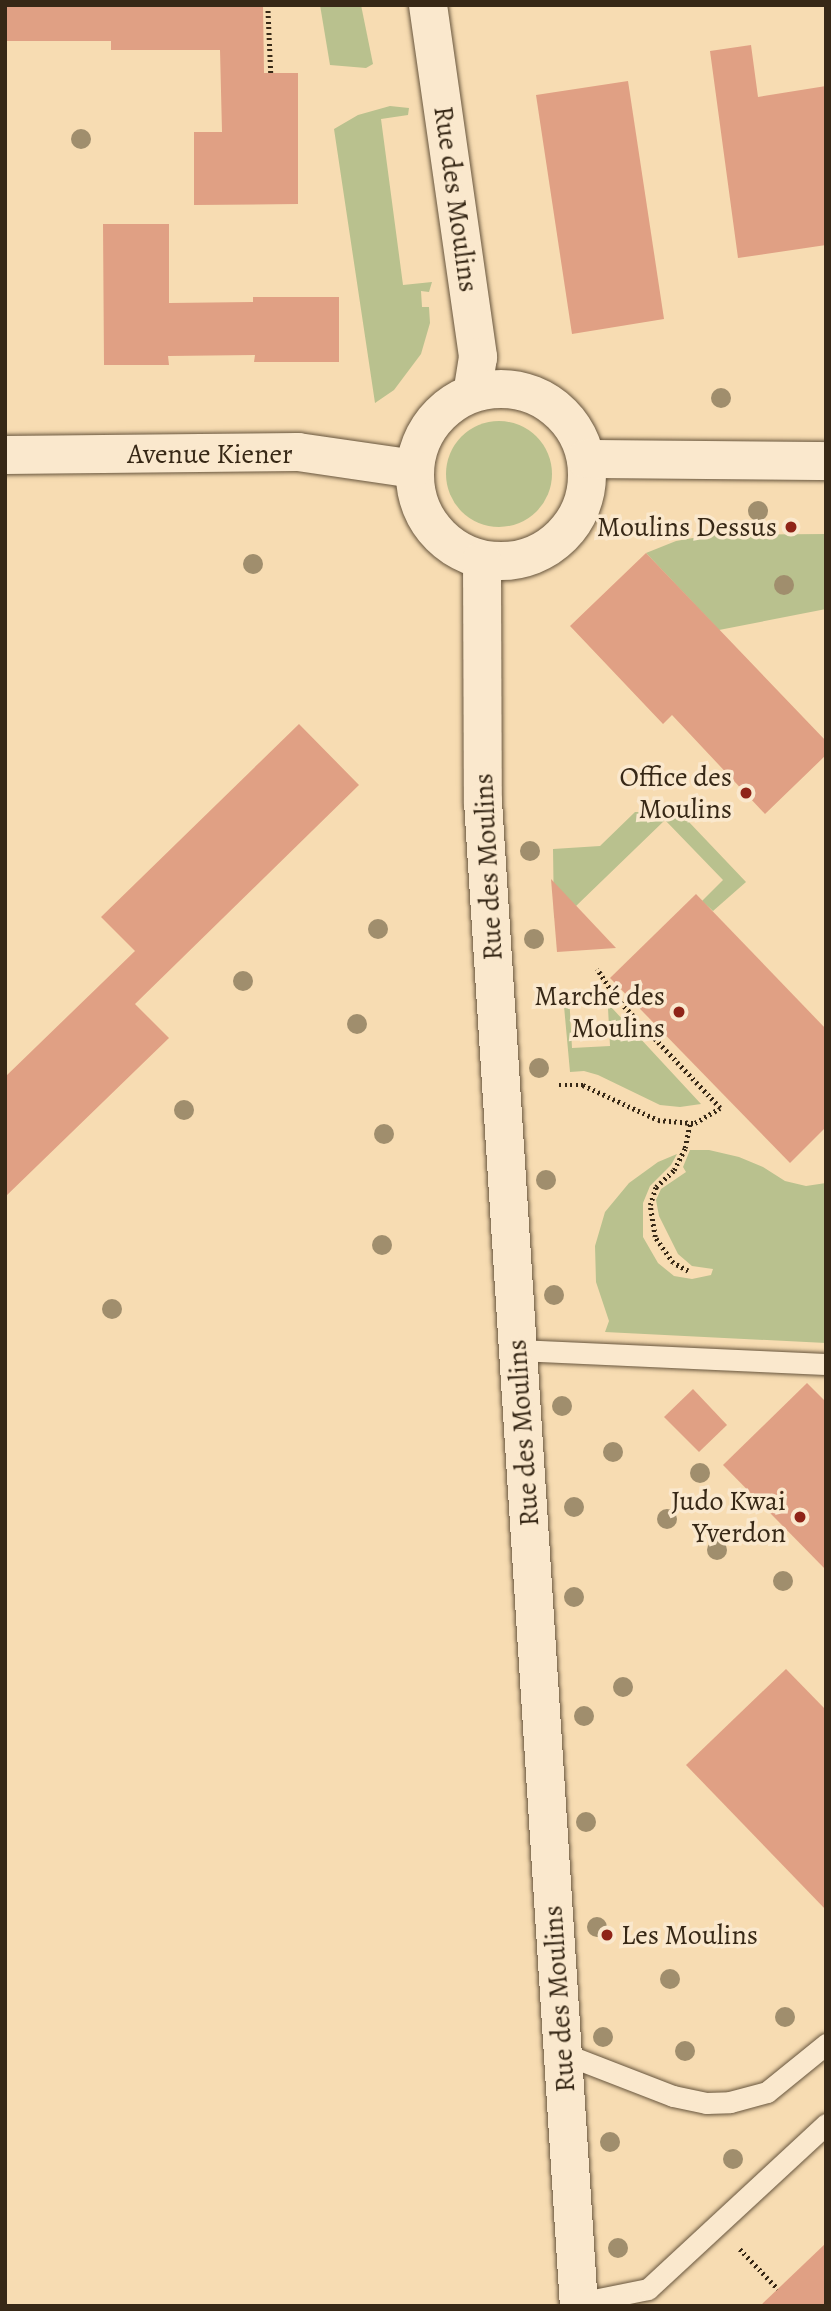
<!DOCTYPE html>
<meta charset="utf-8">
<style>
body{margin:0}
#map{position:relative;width:831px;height:2311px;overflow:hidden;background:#f7dcb2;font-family:Alegreya,serif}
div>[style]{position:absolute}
.green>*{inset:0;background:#b9c18e}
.round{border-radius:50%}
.building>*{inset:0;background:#e0a084}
.path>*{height:4.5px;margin-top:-2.25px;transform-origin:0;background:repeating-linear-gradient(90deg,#372816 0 2px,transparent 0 5.5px)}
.roads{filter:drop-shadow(0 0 2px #67553d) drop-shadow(0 0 2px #67553d)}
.lane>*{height:21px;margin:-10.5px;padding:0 10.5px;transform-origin:10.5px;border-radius:10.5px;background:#fae8cd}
.street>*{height:38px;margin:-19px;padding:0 19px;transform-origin:19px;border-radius:19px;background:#fae8cd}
.street>.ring{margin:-19px;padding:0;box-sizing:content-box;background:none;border:38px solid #fae8cd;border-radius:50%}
.trees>*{width:20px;height:20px;margin:-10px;border-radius:50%;background:#a08e6d}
.dots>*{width:19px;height:19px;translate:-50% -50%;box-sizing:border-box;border:4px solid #fae8cd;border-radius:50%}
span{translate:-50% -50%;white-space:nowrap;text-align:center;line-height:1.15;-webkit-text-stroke:7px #fae8cd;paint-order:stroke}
.street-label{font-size:28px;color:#372816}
.poi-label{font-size:28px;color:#372816}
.right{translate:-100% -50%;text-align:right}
.left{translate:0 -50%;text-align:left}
.frame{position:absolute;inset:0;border:7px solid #372816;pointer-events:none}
</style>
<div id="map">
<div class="green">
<i style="clip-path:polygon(320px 5px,361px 5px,373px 64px,366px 68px,330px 65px)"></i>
<i style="clip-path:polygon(390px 106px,409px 108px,408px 115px,381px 119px,403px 285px,432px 282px,429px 292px,421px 291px,422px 307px,429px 307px,430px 323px,421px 354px,394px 390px,375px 403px,334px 129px,358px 115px)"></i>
<i class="round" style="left:446px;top:421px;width:106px;height:106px"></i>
<i style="clip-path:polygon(826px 534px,826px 609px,719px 630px,646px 553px,676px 541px,710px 535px)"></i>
<i style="clip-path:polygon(635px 812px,656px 812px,688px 821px,746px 882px,713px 911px,702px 901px,723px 880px,665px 820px,576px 906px,571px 902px,554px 918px,553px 849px,600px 846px)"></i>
<i style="clip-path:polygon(569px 994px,572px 1048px,610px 1046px,608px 1008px,612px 1008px,701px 1104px,680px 1107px,660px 1105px,598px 1075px,584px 1071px,570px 1072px,563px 995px)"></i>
<i style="clip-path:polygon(690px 1150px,709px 1150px,739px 1157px,763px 1167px,785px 1181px,806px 1186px,826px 1183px,826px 1343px,605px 1332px,609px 1321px,596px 1282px,595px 1246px,605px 1212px,629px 1183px,658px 1162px,677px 1154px,671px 1165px,650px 1186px,643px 1203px,643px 1237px,658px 1263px,674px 1276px,692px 1279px,711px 1275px,713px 1269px,692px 1266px,678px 1254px,659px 1216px,656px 1200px,661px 1189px,686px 1172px,683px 1167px)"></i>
</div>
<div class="building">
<i style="clip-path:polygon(5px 5px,263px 5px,264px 73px,298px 73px,298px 204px,194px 205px,194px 132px,222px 132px,220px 50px,111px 50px,111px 41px,5px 41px)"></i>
<i style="clip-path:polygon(751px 45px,758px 97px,826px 86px,826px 245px,738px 258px,710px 51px)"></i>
<i style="clip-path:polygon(628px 81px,664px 319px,572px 334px,536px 95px)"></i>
<i style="clip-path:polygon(103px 224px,169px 224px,169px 303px,253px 302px,253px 297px,339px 297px,339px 362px,254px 362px,255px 355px,168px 356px,169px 365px,104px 365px)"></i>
<i style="clip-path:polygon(646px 553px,826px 741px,826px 755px,765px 814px,672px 715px,663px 724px,570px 626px)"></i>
<i style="clip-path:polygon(299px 724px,359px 785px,135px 1004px,169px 1038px,5px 1197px,5px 1077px,135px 951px,101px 917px)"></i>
<i style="clip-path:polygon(551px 879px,616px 948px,557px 952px)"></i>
<i style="clip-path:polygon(696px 894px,826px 1029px,826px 1127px,790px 1163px,610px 978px)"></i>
<i style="clip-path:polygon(807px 1383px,826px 1402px,826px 1570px,723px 1465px)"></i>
<i style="clip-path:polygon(693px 1389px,727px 1425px,699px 1452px,664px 1417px)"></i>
<i style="clip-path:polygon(786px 1669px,826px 1710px,826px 1910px,686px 1765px)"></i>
<i style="clip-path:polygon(826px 2243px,826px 2306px,760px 2306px)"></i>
</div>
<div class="path">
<i style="left:268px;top:5px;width:68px;rotate:87.5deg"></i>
<i style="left:559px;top:1085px;width:24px"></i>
<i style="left:583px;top:1085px;width:83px;rotate:25deg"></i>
<i style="left:658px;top:1120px;width:37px;rotate:5deg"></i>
<i style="left:695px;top:1123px;width:29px;rotate:-31deg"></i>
<i style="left:720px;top:1108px;width:153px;rotate:-133.4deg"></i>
<i style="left:615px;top:997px;width:33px;rotate:-123deg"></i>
<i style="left:688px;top:1271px;width:17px;rotate:-152deg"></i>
<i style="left:673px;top:1263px;width:32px;rotate:-125deg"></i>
<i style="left:655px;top:1237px;width:32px;rotate:-99deg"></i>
<i style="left:650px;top:1205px;width:19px;rotate:-72deg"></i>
<i style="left:656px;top:1187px;width:25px;rotate:-43deg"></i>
<i style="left:674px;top:1170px;width:25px;rotate:-63deg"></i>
<i style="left:685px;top:1148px;width:26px;rotate:-79deg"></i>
<i style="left:740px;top:2249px;width:55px;rotate:46.5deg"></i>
</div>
<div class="roads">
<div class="lane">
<i style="left:517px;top:1350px;width:309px;rotate:2.6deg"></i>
<i style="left:562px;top:2053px;width:119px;rotate:21.2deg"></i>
<i style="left:673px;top:2096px;width:34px;rotate:12deg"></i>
<i style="left:706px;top:2103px;width:24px;rotate:-2deg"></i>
<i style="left:730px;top:2102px;width:38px;rotate:-15deg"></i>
<i style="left:767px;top:2092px;width:76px;rotate:-39.1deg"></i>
<i style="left:579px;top:2303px;width:70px;rotate:-11.5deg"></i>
<i style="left:648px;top:2289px;width:243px;rotate:-42.8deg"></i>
</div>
<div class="street">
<i style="left:428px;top:5px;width:356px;rotate:81.9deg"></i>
<i style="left:478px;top:357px;width:36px;rotate:99deg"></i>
<i class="ring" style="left:415px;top:389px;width:134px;height:134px"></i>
<i style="left:5px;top:455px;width:293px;rotate:-0.6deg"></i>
<i style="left:298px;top:452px;width:117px;rotate:8.3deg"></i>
<i style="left:586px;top:459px;width:240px;rotate:0.5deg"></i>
<i style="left:482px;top:560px;width:242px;rotate:89.8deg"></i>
<i style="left:483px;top:802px;width:1507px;rotate:86.35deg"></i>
</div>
</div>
<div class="trees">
<i style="left:81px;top:139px"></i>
<i style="left:721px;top:398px"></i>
<i style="left:758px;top:511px"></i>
<i style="left:253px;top:564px"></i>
<i style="left:784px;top:585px"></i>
<i style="left:530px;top:851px"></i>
<i style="left:378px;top:929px"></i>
<i style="left:534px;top:939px"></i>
<i style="left:243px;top:981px"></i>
<i style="left:357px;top:1024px"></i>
<i style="left:539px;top:1068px"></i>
<i style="left:184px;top:1110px"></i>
<i style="left:384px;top:1134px"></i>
<i style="left:546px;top:1180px"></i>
<i style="left:382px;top:1245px"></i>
<i style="left:554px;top:1295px"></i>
<i style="left:112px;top:1309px"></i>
<i style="left:562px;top:1406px"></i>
<i style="left:613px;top:1452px"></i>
<i style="left:700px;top:1473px"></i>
<i style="left:574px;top:1507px"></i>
<i style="left:667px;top:1519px"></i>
<i style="left:717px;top:1550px"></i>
<i style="left:783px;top:1581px"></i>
<i style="left:574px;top:1597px"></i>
<i style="left:623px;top:1687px"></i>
<i style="left:584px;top:1716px"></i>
<i style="left:586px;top:1822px"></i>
<i style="left:597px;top:1927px"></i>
<i style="left:670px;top:1979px"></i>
<i style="left:785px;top:2017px"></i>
<i style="left:603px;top:2037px"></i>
<i style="left:685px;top:2051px"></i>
<i style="left:610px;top:2142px"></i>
<i style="left:733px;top:2159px"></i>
<i style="left:618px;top:2248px"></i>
</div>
<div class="dots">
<i style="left:791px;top:527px;background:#8f2418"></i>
<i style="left:746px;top:793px;background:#8f2418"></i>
<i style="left:679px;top:1012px;background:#8f2418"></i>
<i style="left:800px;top:1517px;background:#8f2418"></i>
<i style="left:607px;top:1935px;background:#8f2418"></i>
</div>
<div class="street-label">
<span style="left:456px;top:199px;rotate:82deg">Rue des Moulins</span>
<span style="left:210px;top:454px">Avenue Kiener</span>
<span style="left:488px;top:867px;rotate:-93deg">Rue des Moulins</span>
<span style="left:523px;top:1433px;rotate:-94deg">Rue des Moulins</span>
<span style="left:559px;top:1999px;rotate:-94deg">Rue des Moulins</span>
</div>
<div class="poi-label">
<span class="right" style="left:777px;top:527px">Moulins Dessus</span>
<span class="right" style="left:732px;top:793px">Office des<br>Moulins</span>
<span class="right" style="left:665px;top:1012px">Marché des<br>Moulins</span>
<span class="right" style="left:786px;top:1517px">Judo Kwai<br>Yverdon</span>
<span class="left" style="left:621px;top:1935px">Les Moulins</span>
</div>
<div class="frame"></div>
</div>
